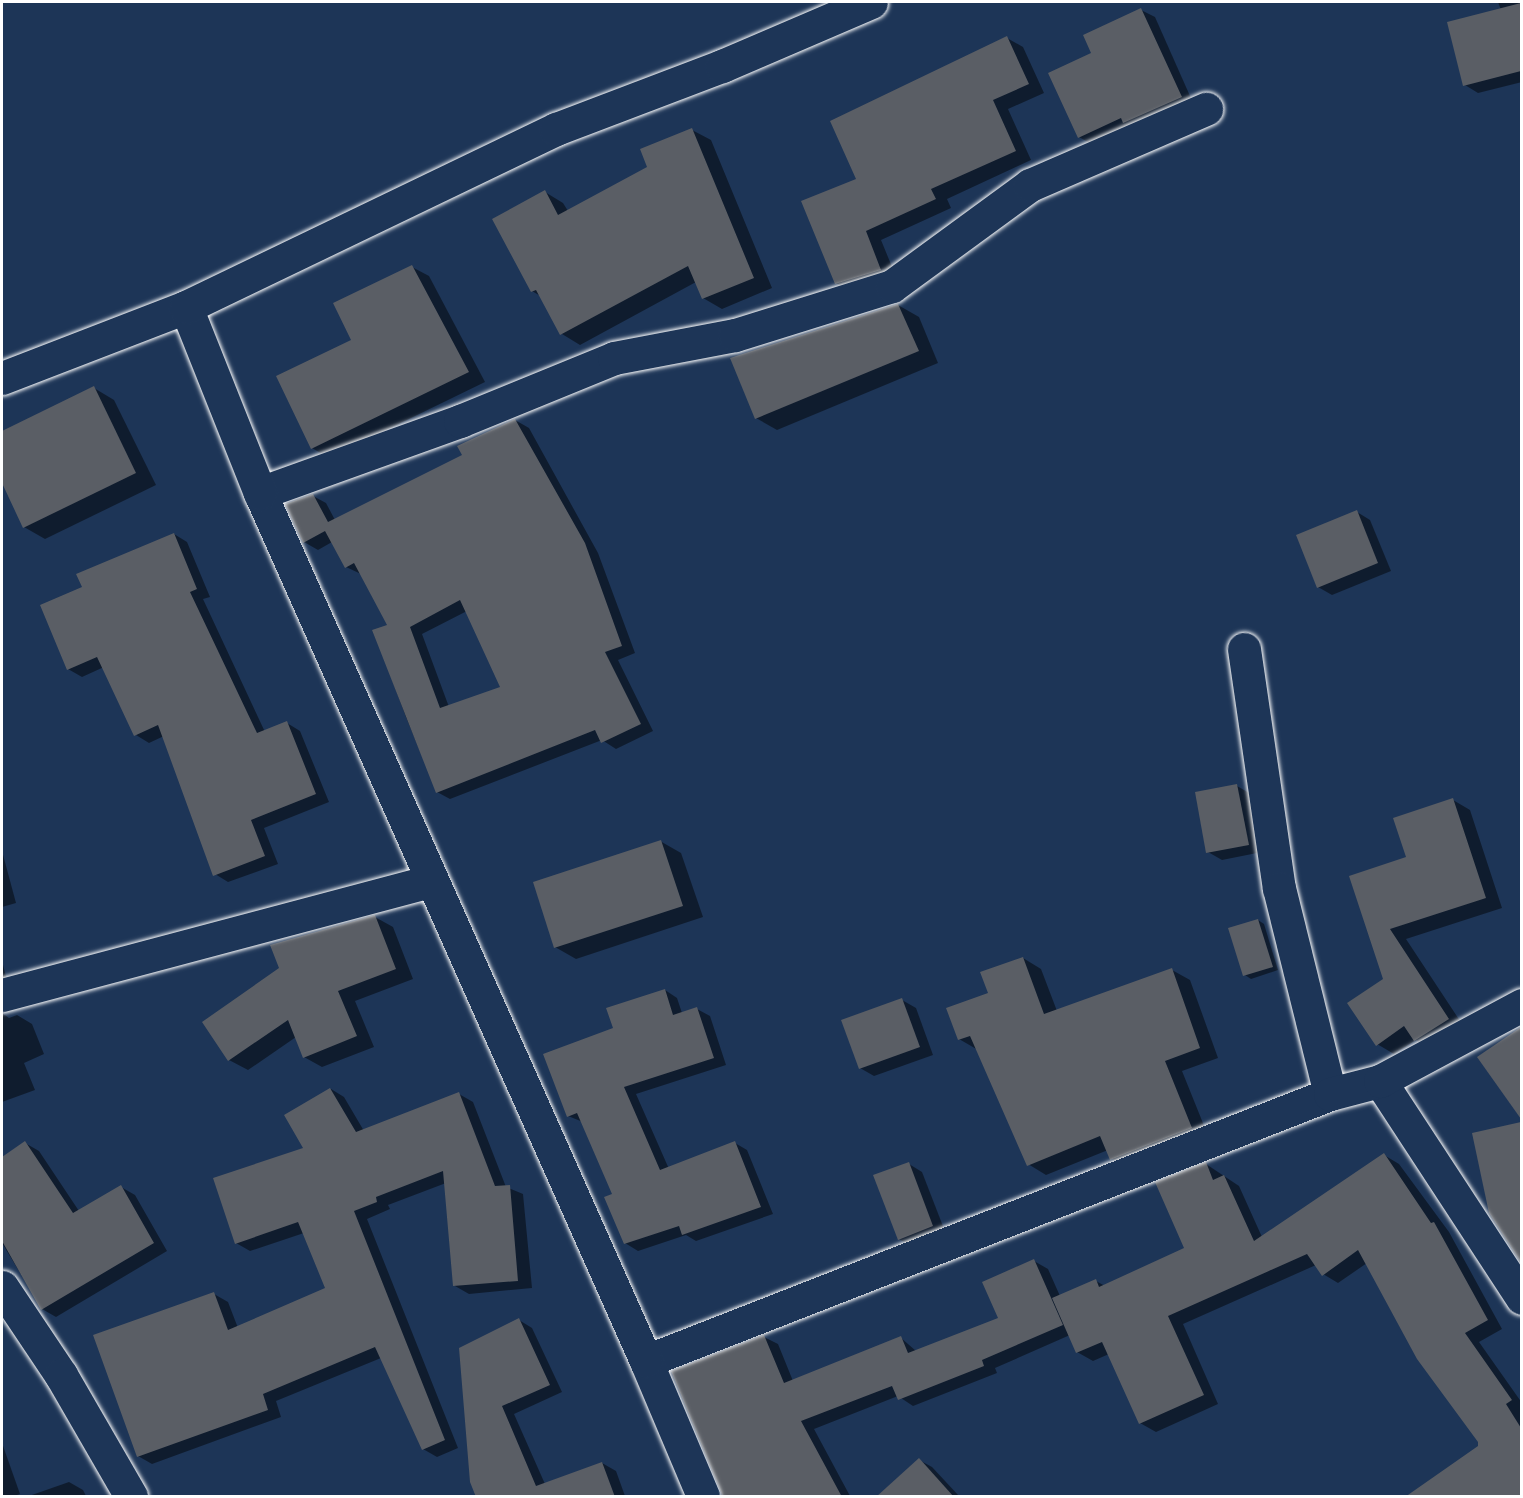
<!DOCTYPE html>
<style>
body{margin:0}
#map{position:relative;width:1523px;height:1498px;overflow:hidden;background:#1d3557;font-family:Dekko,sans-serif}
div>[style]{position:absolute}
.shadow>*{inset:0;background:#0007}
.building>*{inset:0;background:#5a5e65}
.roads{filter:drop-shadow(0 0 2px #fff) drop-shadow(0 0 2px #fff)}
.minor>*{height:33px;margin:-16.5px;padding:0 16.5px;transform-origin:16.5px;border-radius:16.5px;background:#1d3557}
span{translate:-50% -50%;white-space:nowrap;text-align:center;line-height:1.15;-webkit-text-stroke:5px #1d3557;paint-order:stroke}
.frame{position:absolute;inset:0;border:3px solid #fff;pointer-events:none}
</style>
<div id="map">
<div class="shadow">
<i style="clip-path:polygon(1498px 2px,1522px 2px,1522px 82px,1478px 93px,1465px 85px,1501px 10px)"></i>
<i style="clip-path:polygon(1141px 10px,1155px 17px,1194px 105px,1093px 145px,1079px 137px,1093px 54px)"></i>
<i style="clip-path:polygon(1007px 38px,1023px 47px,1044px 93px,1008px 109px,1031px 160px,947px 199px,951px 208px,881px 240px,897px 279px,852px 293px,836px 283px,859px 180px)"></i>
<i style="clip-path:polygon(692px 130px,711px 140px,772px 288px,722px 309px,703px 298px,696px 282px,580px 345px,562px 334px,542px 297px,532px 291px,545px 192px,563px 203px,568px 211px,649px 167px)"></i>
<i style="clip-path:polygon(412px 267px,429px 276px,485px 382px,329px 458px,312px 448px,353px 341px)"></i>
<i style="clip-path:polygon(898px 305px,919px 317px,938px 363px,777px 430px,756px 418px)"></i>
<i style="clip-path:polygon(94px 388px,114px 400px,156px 485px,45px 539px,24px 527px,2px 480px,2px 432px)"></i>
<i style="clip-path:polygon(evenodd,515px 420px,529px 428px,598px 553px,635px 653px,618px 660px,653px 731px,616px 749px,602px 740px,450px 799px,437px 792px,406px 717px,374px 631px,389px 626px,361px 574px,346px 567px,332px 542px,318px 550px,304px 542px,313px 496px,326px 503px,335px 520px,464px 456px,515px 420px,467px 611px,502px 687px,449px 707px,422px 634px,467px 611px)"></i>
<i style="clip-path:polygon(1357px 512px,1370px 520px,1391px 571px,1332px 595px,1318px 587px)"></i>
<i style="clip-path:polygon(174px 534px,187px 542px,210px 597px,203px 599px,265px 732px,287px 723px,300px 731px,329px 802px,264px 828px,278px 864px,228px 882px,215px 874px,164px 736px,149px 743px,136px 735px,104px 667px,82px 677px,68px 669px,84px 588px)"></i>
<i style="clip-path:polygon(1237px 786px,1251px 794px,1262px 852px,1222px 860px,1208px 852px)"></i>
<i style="clip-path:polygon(1453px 800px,1470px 810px,1502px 908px,1406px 939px,1466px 1030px,1433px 1050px,1416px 1040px,1394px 1054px,1377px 1044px,1385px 979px,1351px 877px,1408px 858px)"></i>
<i style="clip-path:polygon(660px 841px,681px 853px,703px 917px,576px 959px,555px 947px)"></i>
<i style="clip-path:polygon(2px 851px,16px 903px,2px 907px)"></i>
<i style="clip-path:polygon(375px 917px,393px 927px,413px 979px,355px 1001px,374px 1047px,322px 1067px,304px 1057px,296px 1037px,248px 1070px,229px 1060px)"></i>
<i style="clip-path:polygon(1258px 920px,1264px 924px,1278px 970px,1251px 979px,1245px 975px)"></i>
<i style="clip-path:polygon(1023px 958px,1041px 969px,1057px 1011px,1172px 970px,1190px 980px,1218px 1058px,1182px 1071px,1209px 1138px,1130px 1169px,1112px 1159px,1108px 1150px,1046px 1175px,1028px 1164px,978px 1050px,959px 1039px,990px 994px)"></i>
<i style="clip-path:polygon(2px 961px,9px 988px,2px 996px)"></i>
<i style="clip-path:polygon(665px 990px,677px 998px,682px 1013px,697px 1009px,710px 1016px,726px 1065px,636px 1094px,669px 1169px,735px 1143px,747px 1150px,773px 1214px,696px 1241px,686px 1235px,638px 1251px,625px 1243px,614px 1195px,583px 1122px,568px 1116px,615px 1029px)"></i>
<i style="clip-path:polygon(902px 1000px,916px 1008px,933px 1055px,874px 1076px,860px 1068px)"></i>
<i style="clip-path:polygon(2px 1013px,9px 1018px,17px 1015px,32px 1024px,44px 1054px,24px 1063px,35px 1090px,2px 1102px)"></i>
<i style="clip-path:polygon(1521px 1029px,1522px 1029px,1522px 1114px,1519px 1113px)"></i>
<i style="clip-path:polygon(331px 1089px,344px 1097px,364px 1131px,459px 1094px,473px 1102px,506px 1187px,523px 1194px,532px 1288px,469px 1294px,455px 1286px,446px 1183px,388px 1205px,390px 1209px,367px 1219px,458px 1448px,437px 1457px,423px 1449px,381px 1358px,276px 1401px,281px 1417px,152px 1464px,138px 1456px,214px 1294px,228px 1302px,238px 1328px,326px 1289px,304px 1233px,250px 1251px,236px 1243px,305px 1149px)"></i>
<i style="clip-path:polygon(1522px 1124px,1522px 1257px,1474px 1134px)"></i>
<i style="clip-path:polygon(25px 1143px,39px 1151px,79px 1211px,121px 1187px,135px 1195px,167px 1251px,56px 1317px,42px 1309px,2px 1243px,2px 1158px)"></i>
<i style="clip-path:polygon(1384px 1155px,1399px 1164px,1449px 1232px,1502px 1329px,1479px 1342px,1522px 1403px,1522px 1496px,1445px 1496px,1480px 1447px,1479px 1442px,1367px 1263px,1338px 1283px,1323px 1274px,1316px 1265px,1183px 1324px,1218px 1404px,1156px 1432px,1140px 1423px,1109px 1354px,1093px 1361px,1077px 1352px,1070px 1335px,995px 1368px,997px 1373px,913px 1406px,898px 1396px,814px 1429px,850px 1496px,787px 1496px,764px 1337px,778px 1344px,793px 1381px,900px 1337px,916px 1351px,1000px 1319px,1034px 1261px,1048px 1269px,1060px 1296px,1096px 1281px,1105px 1286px,1186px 1249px,1206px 1164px,1239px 1186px,1262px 1237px)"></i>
<i style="clip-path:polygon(909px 1164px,922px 1172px,946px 1234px,913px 1247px,899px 1239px)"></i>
<i style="clip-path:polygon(519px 1320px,532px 1328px,562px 1392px,514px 1414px,545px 1484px,602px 1463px,616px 1471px,625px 1496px,478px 1496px)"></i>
<i style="clip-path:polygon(2px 1443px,20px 1494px,14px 1496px,2px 1496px)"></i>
<i style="clip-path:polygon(919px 1460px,932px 1467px,959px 1496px,878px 1496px)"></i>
<i style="clip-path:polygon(69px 1482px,83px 1490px,86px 1496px,29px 1496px)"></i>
</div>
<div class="building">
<i style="clip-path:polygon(1521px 3px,1521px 71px,1463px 86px,1447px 22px)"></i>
<i style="clip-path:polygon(1141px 8px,1182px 97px,1123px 123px,1121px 118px,1078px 138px,1048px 73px,1091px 53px,1083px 35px)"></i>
<i style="clip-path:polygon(1007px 36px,1029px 84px,993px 100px,1016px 151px,931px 189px,936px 199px,866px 231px,881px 270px,835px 284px,801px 201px,856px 179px,830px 121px)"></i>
<i style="clip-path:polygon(692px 128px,754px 278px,702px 299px,688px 266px,560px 335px,536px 290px,531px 292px,492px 219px,545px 190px,558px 215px,647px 167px,640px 149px)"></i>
<i style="clip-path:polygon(412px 265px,469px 372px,311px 449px,276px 376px,351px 340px,333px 303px)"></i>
<i style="clip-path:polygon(898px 304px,919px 351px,755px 419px,730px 358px)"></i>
<i style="clip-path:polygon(94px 386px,136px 473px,23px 528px,2px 483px,2px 431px)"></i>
<i style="clip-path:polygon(evenodd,515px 419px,585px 543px,622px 646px,605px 652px,641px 724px,601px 743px,595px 730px,436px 793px,372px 630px,387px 625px,354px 563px,345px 568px,325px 531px,303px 543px,285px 504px,313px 494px,328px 522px,462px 455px,457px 446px,515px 419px,460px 600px,500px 687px,440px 708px,410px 627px,460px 600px)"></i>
<i style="clip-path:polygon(1357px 510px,1378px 563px,1317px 588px,1296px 535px)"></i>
<i style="clip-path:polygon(174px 533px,197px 589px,190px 592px,257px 733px,287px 721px,316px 794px,251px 820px,265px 856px,213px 876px,158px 725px,134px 736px,97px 657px,67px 670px,40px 605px,82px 587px,76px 574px)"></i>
<i style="clip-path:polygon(1237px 784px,1249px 845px,1206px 853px,1195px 792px)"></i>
<i style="clip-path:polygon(1453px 798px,1486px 898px,1390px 929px,1449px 1019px,1414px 1041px,1404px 1026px,1376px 1046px,1347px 1003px,1383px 979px,1349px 876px,1406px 857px,1393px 818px)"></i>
<i style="clip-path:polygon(661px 840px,683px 906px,554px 948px,533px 882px)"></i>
<i style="clip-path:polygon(375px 915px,396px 969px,338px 991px,357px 1036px,303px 1058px,288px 1020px,228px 1061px,202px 1022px,279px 968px,270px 945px)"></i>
<i style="clip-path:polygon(1258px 919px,1273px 967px,1243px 976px,1228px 928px)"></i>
<i style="clip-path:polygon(1023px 957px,1044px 1014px,1172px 968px,1200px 1048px,1165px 1061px,1192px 1128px,1110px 1160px,1100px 1136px,1027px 1166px,970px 1036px,958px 1040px,946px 1008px,988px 993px,980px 972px)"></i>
<i style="clip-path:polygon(665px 989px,673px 1015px,697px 1007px,714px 1058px,624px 1087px,660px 1170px,735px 1141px,761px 1207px,682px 1235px,679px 1226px,624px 1244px,604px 1197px,612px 1194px,577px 1113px,567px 1117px,543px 1054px,613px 1028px,606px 1008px)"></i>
<i style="clip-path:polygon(902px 998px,920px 1047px,859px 1069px,841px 1020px)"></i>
<i style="clip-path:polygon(1521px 1027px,1521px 1119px,1477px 1057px)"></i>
<i style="clip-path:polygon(330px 1088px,356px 1132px,459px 1092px,495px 1186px,510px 1185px,518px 1281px,453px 1286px,443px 1171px,376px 1197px,377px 1202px,354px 1211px,445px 1440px,422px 1450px,375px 1347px,263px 1394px,268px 1410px,137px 1457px,93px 1335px,214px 1292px,228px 1330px,325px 1288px,298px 1222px,235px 1244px,213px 1178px,303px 1148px,284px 1115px)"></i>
<i style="clip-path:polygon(1521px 1122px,1521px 1263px,1489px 1213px,1472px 1133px)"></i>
<i style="clip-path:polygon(25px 1141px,73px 1213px,121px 1185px,154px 1243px,41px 1310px,2px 1241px,2px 1157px)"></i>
<i style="clip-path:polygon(1384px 1153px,1431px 1223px,1434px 1222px,1488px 1320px,1465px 1333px,1512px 1400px,1506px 1404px,1521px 1428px,1521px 1497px,1405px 1497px,1478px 1446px,1478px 1442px,1417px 1359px,1358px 1250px,1322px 1276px,1307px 1254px,1168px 1316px,1204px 1395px,1139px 1424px,1102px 1342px,1076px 1353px,1052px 1298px,1096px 1279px,1099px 1287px,1184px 1248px,1155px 1182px,1206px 1162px,1213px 1180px,1224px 1175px,1254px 1241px)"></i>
<i style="clip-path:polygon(909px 1162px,933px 1226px,898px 1240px,873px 1175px)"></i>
<i style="clip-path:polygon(1034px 1259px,1063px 1325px,982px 1360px,984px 1366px,898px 1400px,892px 1386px,801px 1421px,842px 1497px,723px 1497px,671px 1371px,764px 1335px,784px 1383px,901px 1336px,908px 1353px,998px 1318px,982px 1282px)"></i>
<i style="clip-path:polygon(519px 1318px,550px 1385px,502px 1406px,536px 1486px,602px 1462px,615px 1497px,476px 1497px,470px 1482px,459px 1348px)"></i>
<i style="clip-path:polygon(919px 1458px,954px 1497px,876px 1497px)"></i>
</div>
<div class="roads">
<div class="minor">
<i style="left:2px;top:378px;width:197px;rotate:-21.1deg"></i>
<i style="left:260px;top:493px;width:213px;rotate:-19.8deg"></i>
<i style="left:460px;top:421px;width:166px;rotate:-22.2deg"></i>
<i style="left:614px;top:358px;width:123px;rotate:-10.8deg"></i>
<i style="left:735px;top:335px;width:164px;rotate:-17.3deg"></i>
<i style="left:892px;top:286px;width:171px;rotate:-36.2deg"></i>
<i style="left:1030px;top:185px;width:192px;rotate:-23.4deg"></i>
<i style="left:1244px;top:649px;width:242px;rotate:81.7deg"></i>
<i style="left:1279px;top:888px;width:212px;rotate:76.1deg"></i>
<i style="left:2px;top:995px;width:444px;rotate:-14.9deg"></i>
<i style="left:1380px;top:1081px;width:259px;rotate:56.8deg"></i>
<i style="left:2px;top:1287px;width:106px;rotate:56.2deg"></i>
<i style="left:61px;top:1375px;width:140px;rotate:60deg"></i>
<i style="left:646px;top:1361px;width:734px;rotate:-21.32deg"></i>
<i style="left:1330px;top:1094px;width:52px;rotate:-14.6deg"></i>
<i style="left:1380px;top:1081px;width:161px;rotate:-28.2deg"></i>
<i style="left:703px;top:1496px;width:147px;rotate:-112.9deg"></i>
<i style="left:646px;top:1361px;width:950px;rotate:-113.97deg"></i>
<i style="left:260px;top:493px;width:200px;rotate:-111.7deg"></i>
<i style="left:186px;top:307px;width:411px;rotate:-25.7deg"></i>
<i style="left:556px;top:129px;width:178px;rotate:-20.8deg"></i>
<i style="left:722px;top:66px;width:162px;rotate:-23.2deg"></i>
</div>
</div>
<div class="frame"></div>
</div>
